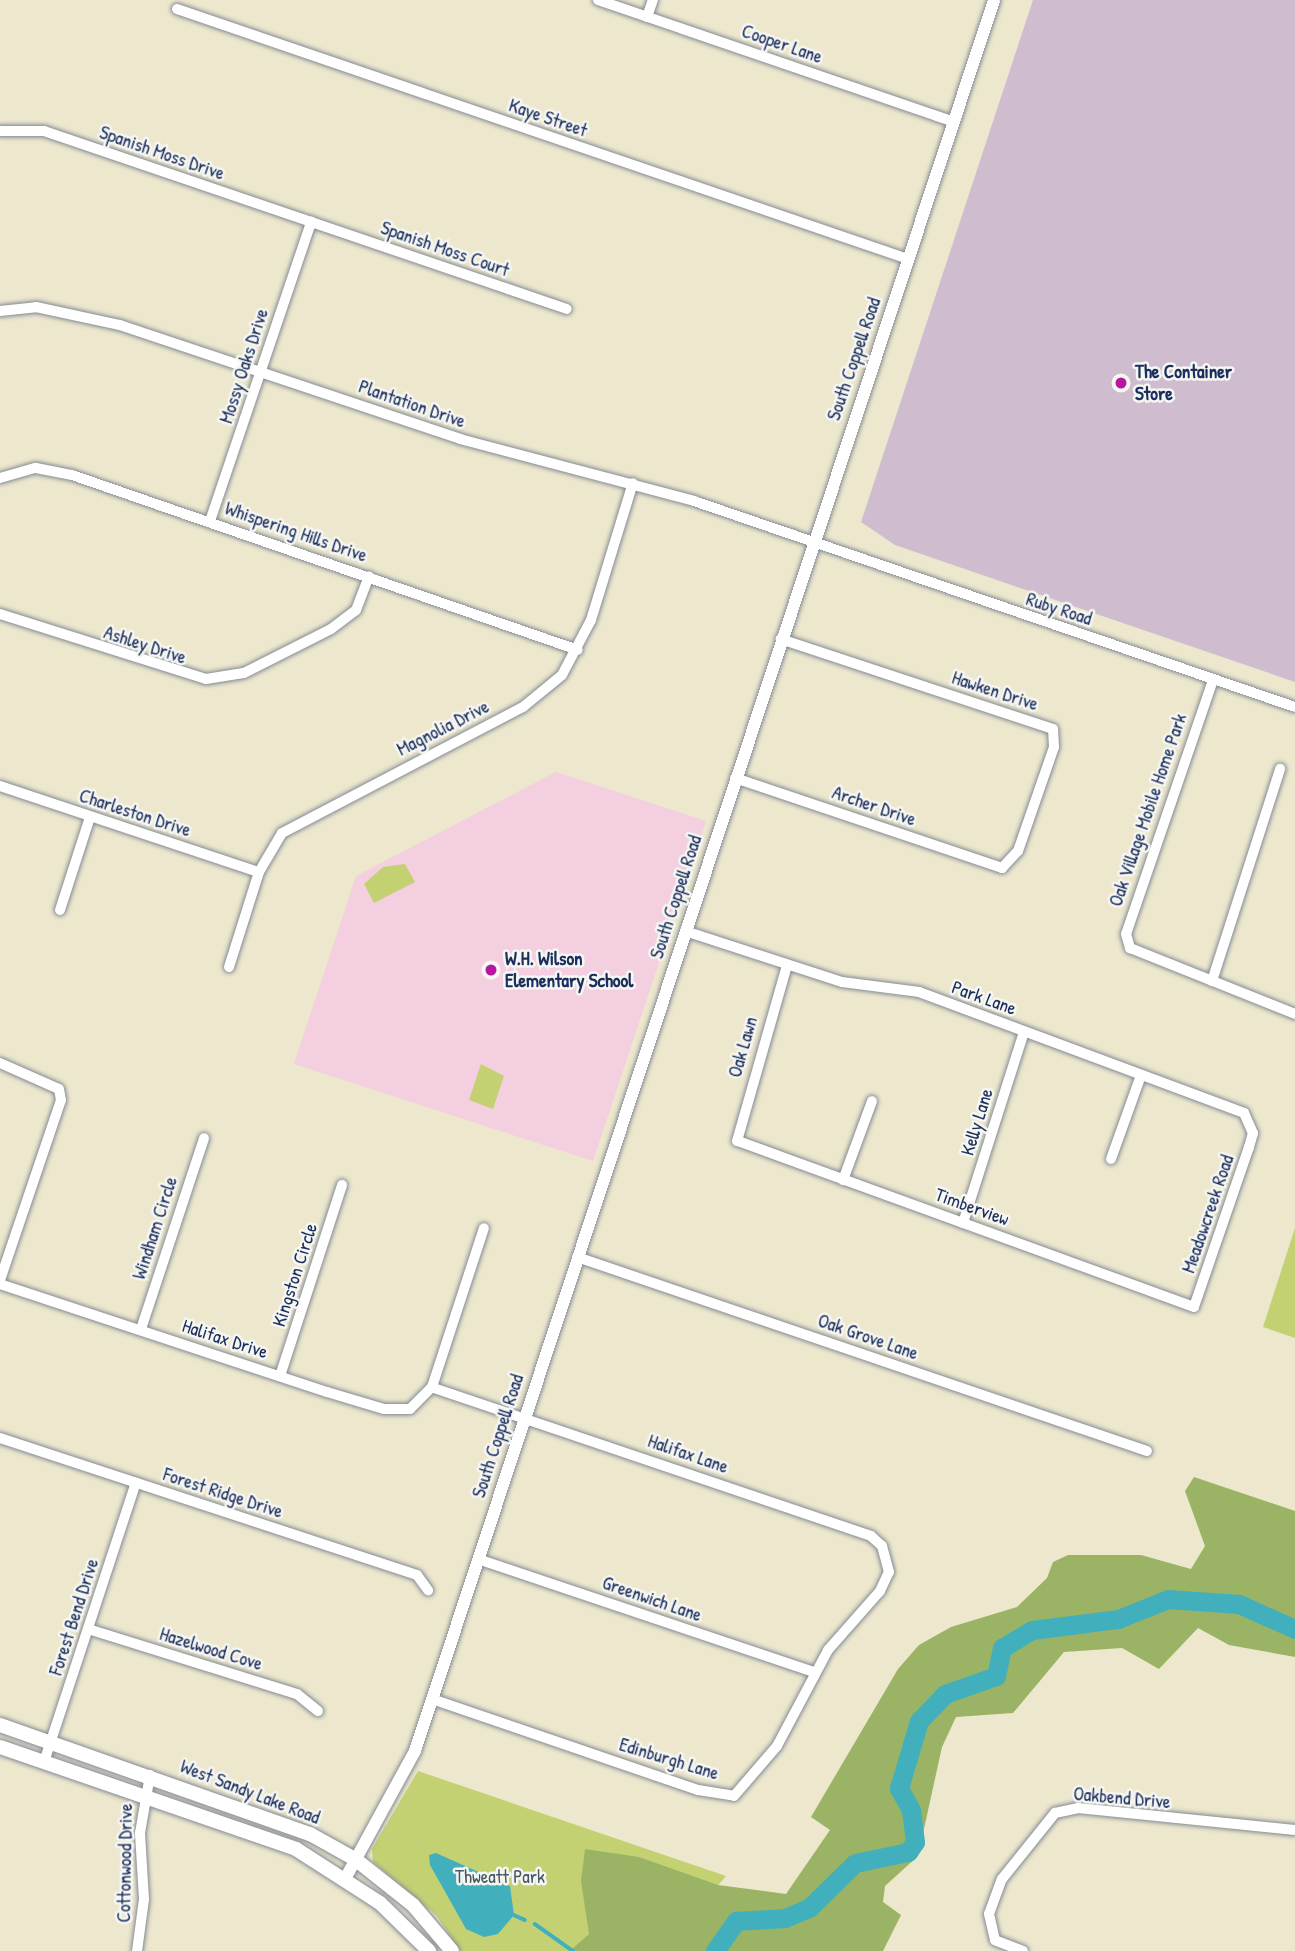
<!DOCTYPE html>
<style>
body{margin:0}
#map{position:relative;width:1295px;height:1951px;overflow:hidden;background:#ece7cd;font-family:"Patrick Hand",sans-serif}
div>[style]{position:absolute}
.built>*{inset:0;background:#f3cfe0}
.industrial>*{inset:0;background:#cfbdcf}
.green>*{inset:0;background:#c4d173}
.forest>*{inset:0;background:#9bb365}
.water>*{inset:0;background:#41b0bc}
.stream>*{height:3.5px;margin:-1.75px;padding:0 1.75px;transform-origin:1.75px;border-radius:1.75px;background:#41b0bc}
.river>*{height:19px;margin:-9.5px;padding:0 9.5px;transform-origin:9.5px;border-radius:9.5px;background:#41b0bc}
.roads{filter:drop-shadow(0 0 2px #848b96) drop-shadow(0 0 2px #848b96)}
.minor>*{height:10px;margin:-5px;padding:0 5px;transform-origin:5px;border-radius:5px;background:#fff}
.tertiary>*{height:12px;margin:-6px;padding:0 6px;transform-origin:6px;border-radius:6px;background:#fff}
.secondary>*{height:14px;margin:-7px;padding:0 7px;transform-origin:7px;border-radius:7px;background:#fff}
.dots>*{width:19px;height:19px;translate:-50% -50%;box-sizing:border-box;border:4px solid #f6f6f2;border-radius:50%}
span{translate:-50% -50%;white-space:nowrap;text-align:center;line-height:1.15;-webkit-text-stroke:5px #f6f6f2;paint-order:stroke}
.street-label{font-size:19px;color:#1b2f5e}
.poi-label{font-size:19px;color:#1b2f5e;font-weight:700}
.left{translate:0 -50%;text-align:left}
.park-label{font-size:19px;color:#455863}
</style>
<div id="map">
<div class="built">
<i style="clip-path:polygon(556px 772px,706px 821px,593px 1161px,294px 1064px,356px 876px)"></i>
</div>
<div class="industrial">
<i style="clip-path:polygon(1033px 0,1295px 0,1295px 682px,895px 545px,861px 522px)"></i>
</div>
<div class="green">
<i style="clip-path:polygon(405px 864px,415px 882px,374px 903px,364px 884px,383px 867px)"></i>
<i style="clip-path:polygon(481px 1064px,504px 1076px,493px 1109px,469px 1100px)"></i>
<i style="clip-path:polygon(1295px 1228px,1295px 1338px,1263px 1327px)"></i>
<i style="clip-path:polygon(418px 1771px,726px 1876px,663px 1951px,460px 1951px,437px 1916px,373px 1862px,372px 1849px)"></i>
</div>
<div class="forest">
<i style="clip-path:polygon(1194px 1477px,1295px 1511px,1295px 1657px,1229px 1645px,1198px 1628px,1159px 1669px,1122px 1648px,1064px 1652px,1013px 1713px,956px 1717px,942px 1747px,918px 1856px,885px 1886px,883px 1902px,901px 1915px,883px 1951px,570px 1951px,589px 1934px,581px 1881px,585px 1849px,639px 1857px,718px 1885px,786px 1894px,830px 1830px,811px 1817px,898px 1669px,919px 1645px,951px 1627px,1017px 1607px,1047px 1578px,1053px 1562px,1068px 1555px,1141px 1555px,1191px 1569px,1205px 1546px,1185px 1491px)"></i>
</div>
<div class="water">
<i style="clip-path:polygon(436px 1853px,510px 1886px,514px 1915px,498px 1934px,484px 1937px,466px 1929px,430px 1865px,429px 1855px)"></i>
</div>
<div class="stream">
<i style="left:514px;top:1915px;width:12px;rotate:24deg"></i>
<i style="left:535px;top:1924px;width:47px;rotate:35.4deg"></i>
</div>
<div class="river">
<i style="left:715px;top:1951px;width:37px;rotate:-55deg"></i>
<i style="left:736px;top:1921px;width:49px;rotate:-3.5deg"></i>
<i style="left:785px;top:1918px;width:26px;rotate:-23deg"></i>
<i style="left:809px;top:1908px;width:64px;rotate:-44.4deg"></i>
<i style="left:855px;top:1863px;width:54px;rotate:-11.7deg"></i>
<i style="left:908px;top:1852px;width:12px;rotate:-55deg"></i>
<i style="left:915px;top:1842px;width:32px;rotate:-97deg"></i>
<i style="left:911px;top:1810px;width:25px;rotate:-119deg"></i>
<i style="left:899px;top:1788px;width:70px;rotate:-73.4deg"></i>
<i style="left:919px;top:1721px;width:37px;rotate:-46deg"></i>
<i style="left:945px;top:1694px;width:54px;rotate:-19.4deg"></i>
<i style="left:996px;top:1676px;width:29px;rotate:-78deg"></i>
<i style="left:1002px;top:1648px;width:35px;rotate:-31deg"></i>
<i style="left:1032px;top:1630px;width:87px;rotate:-7.3deg"></i>
<i style="left:1118px;top:1619px;width:54px;rotate:-21.8deg"></i>
<i style="left:1168px;top:1599px;width:71px;rotate:4deg"></i>
<i style="left:1239px;top:1604px;width:61px;rotate:24.1deg"></i>
</div>
<div class="roads">
<div class="minor">
<i style="left:598px;top:0;width:376px;rotate:18.9deg"></i>
<i style="left:177px;top:9px;width:773px;rotate:18.88deg"></i>
<i style="left:647px;top:17px;width:18px;rotate:-71deg"></i>
<i style="left:0;top:131px;width:44px"></i>
<i style="left:44px;top:131px;width:552px;rotate:18.8deg"></i>
<i style="left:0;top:311px;width:36px;rotate:-6deg"></i>
<i style="left:36px;top:307px;width:86px;rotate:12.1deg"></i>
<i style="left:120px;top:325px;width:359px;rotate:18.5deg"></i>
<i style="left:460px;top:439px;width:242px;rotate:14.8deg"></i>
<i style="left:694px;top:501px;width:635px;rotate:18.92deg"></i>
<i style="left:0;top:478px;width:37px;rotate:-16deg"></i>
<i style="left:36px;top:468px;width:37px;rotate:11deg"></i>
<i style="left:72px;top:475px;width:535px;rotate:19.08deg"></i>
<i style="left:210px;top:521px;width:316px;rotate:-71.3deg"></i>
<i style="left:0;top:614px;width:216px;rotate:17.5deg"></i>
<i style="left:206px;top:679px;width:38px;rotate:-9deg"></i>
<i style="left:244px;top:673px;width:97px;rotate:-26.8deg"></i>
<i style="left:331px;top:629px;width:31px;rotate:-37deg"></i>
<i style="left:356px;top:610px;width:36px;rotate:-69deg"></i>
<i style="left:1213px;top:680px;width:268px;rotate:108.9deg"></i>
<i style="left:1126px;top:934px;width:15px;rotate:74deg"></i>
<i style="left:1130px;top:948px;width:178px;rotate:21.8deg"></i>
<i style="left:735px;top:778px;width:282px;rotate:18.6deg"></i>
<i style="left:1002px;top:868px;width:23px;rotate:-47deg"></i>
<i style="left:1018px;top:851px;width:110px;rotate:-70.9deg"></i>
<i style="left:1054px;top:747px;width:18px;rotate:-93deg"></i>
<i style="left:1053px;top:729px;width:287px;rotate:-161.7deg"></i>
<i style="left:0;top:786px;width:273px;rotate:18.4deg"></i>
<i style="left:60px;top:910px;width:98px;rotate:-72.1deg"></i>
<i style="left:685px;top:931px;width:165px;rotate:18deg"></i>
<i style="left:842px;top:982px;width:78px;rotate:7.4deg"></i>
<i style="left:919px;top:992px;width:347px;rotate:20.4deg"></i>
<i style="left:1244px;top:1113px;width:22px;rotate:66deg"></i>
<i style="left:1253px;top:1133px;width:15px;rotate:106deg"></i>
<i style="left:1249px;top:1147px;width:169px;rotate:109deg"></i>
<i style="left:1194px;top:1307px;width:486px;rotate:-160deg"></i>
<i style="left:737px;top:1141px;width:183px;rotate:-74.1deg"></i>
<i style="left:229px;top:967px;width:100px;rotate:-72.5deg"></i>
<i style="left:259px;top:872px;width:45px;rotate:-59.5deg"></i>
<i style="left:282px;top:833px;width:272px;rotate:-27.6deg"></i>
<i style="left:523px;top:707px;width:50px;rotate:-39.4deg"></i>
<i style="left:562px;top:675px;width:62px;rotate:-62.2deg"></i>
<i style="left:591px;top:620px;width:143px;rotate:-73deg"></i>
<i style="left:1212px;top:981px;width:223px;rotate:-72.2deg"></i>
<i style="left:0;top:1063px;width:64px;rotate:23.8deg"></i>
<i style="left:59px;top:1089px;width:11px;rotate:80deg"></i>
<i style="left:61px;top:1100px;width:190px;rotate:108.7deg"></i>
<i style="left:1111px;top:1159px;width:89px;rotate:-70.3deg"></i>
<i style="left:843px;top:1180px;width:84px;rotate:-69.8deg"></i>
<i style="left:963px;top:1223px;width:201px;rotate:-72.3deg"></i>
<i style="left:577px;top:1257px;width:602px;rotate:18.8deg"></i>
<i style="left:0;top:1284px;width:344px;rotate:18.3deg"></i>
<i style="left:327px;top:1392px;width:59px;rotate:16.6deg"></i>
<i style="left:384px;top:1409px;width:26px"></i>
<i style="left:410px;top:1409px;width:31px;rotate:-45deg"></i>
<i style="left:432px;top:1387px;width:167px;rotate:-71.9deg"></i>
<i style="left:141px;top:1329px;width:201px;rotate:-71.7deg"></i>
<i style="left:280px;top:1376px;width:201px;rotate:-72deg"></i>
<i style="left:0;top:1438px;width:439px;rotate:18.2deg"></i>
<i style="left:417px;top:1575px;width:19px;rotate:54deg"></i>
<i style="left:478px;top:1559px;width:354px;rotate:18.6deg"></i>
<i style="left:88px;top:1629px;width:219px;rotate:17.3deg"></i>
<i style="left:297px;top:1694px;width:27px;rotate:39deg"></i>
<i style="left:432px;top:1699px;width:281px;rotate:18.9deg"></i>
<i style="left:698px;top:1790px;width:36px;rotate:9deg"></i>
<i style="left:734px;top:1796px;width:66px;rotate:-49.3deg"></i>
<i style="left:777px;top:1746px;width:109px;rotate:-62deg"></i>
<i style="left:828px;top:1650px;width:79px;rotate:-48.6deg"></i>
<i style="left:880px;top:1591px;width:21px;rotate:-65deg"></i>
<i style="left:889px;top:1572px;width:27px;rotate:-105deg"></i>
<i style="left:882px;top:1546px;width:15px;rotate:-138deg"></i>
<i style="left:871px;top:1536px;width:464px;rotate:-161.3deg"></i>
<i style="left:44px;top:1762px;width:294px;rotate:-71.8deg"></i>
<i style="left:137px;top:1951px;width:52px;rotate:-82.3deg"></i>
<i style="left:144px;top:1899px;width:66px;rotate:-93.5deg"></i>
<i style="left:140px;top:1833px;width:59px;rotate:-80.2deg"></i>
<i style="left:1023px;top:1951px;width:30px;rotate:-159deg"></i>
<i style="left:995px;top:1940px;width:27px;rotate:-103deg"></i>
<i style="left:989px;top:1914px;width:37px;rotate:-70deg"></i>
<i style="left:1002px;top:1879px;width:85px;rotate:-51.2deg"></i>
<i style="left:1055px;top:1813px;width:24px;rotate:-12deg"></i>
<i style="left:1078px;top:1808px;width:218px;rotate:5.8deg"></i>
</div>
<div class="tertiary">
<i style="left:346px;top:1877px;width:144px;rotate:-61.3deg"></i>
<i style="left:415px;top:1751px;width:1844px;rotate:-71.7deg"></i>
</div>
<div class="secondary">
<i style="left:0;top:1725px;width:329px;rotate:19.4deg"></i>
<i style="left:310px;top:1834px;width:51px;rotate:29.1deg"></i>
<i style="left:355px;top:1859px;width:74px;rotate:38.4deg"></i>
<i style="left:413px;top:1905px;width:60px;rotate:49.7deg"></i>
<i style="left:0;top:1747px;width:313px;rotate:19deg"></i>
<i style="left:296px;top:1849px;width:100px;rotate:32.7deg"></i>
<i style="left:380px;top:1903px;width:69px;rotate:44.4deg"></i>
</div>
</div>
<div class="dots">
<i style="left:1121px;top:383px;background:#b5179e"></i>
<i style="left:491px;top:970px;background:#b5179e"></i>
</div>
<div class="street-label">
<span style="left:782px;top:44px;rotate:19deg">Cooper Lane</span>
<span style="left:548px;top:118px;rotate:19deg">Kaye Street</span>
<span style="left:162px;top:153px;rotate:19deg">Spanish Moss Drive</span>
<span style="left:445px;top:249px;rotate:19deg">Spanish Moss Court</span>
<span style="left:854px;top:359px;rotate:-71deg">South Coppell Road</span>
<span style="left:244px;top:366px;rotate:-72deg">Mossy Oaks Drive</span>
<span style="left:412px;top:404px;rotate:19deg">Plantation Drive</span>
<span style="left:296px;top:532px;rotate:19deg">Whispering Hills Drive</span>
<span style="left:1059px;top:609px;rotate:18deg">Ruby Road</span>
<span style="left:145px;top:645px;rotate:18deg">Ashley Drive</span>
<span style="left:995px;top:691px;rotate:18deg">Hawken Drive</span>
<span style="left:443px;top:728px;rotate:-27deg">Magnolia Drive</span>
<span style="left:874px;top:806px;rotate:19deg">Archer Drive</span>
<span style="left:1148px;top:810px;rotate:-71deg">Oak Village Mobile Home Park</span>
<span style="left:135px;top:813px;rotate:18deg">Charleston Drive</span>
<span style="left:676px;top:897px;rotate:-72deg">South Coppell Road</span>
<span style="left:984px;top:998px;rotate:20deg">Park Lane</span>
<span style="left:743px;top:1047px;rotate:-74deg">Oak Lawn</span>
<span style="left:977px;top:1122px;rotate:-73deg">Kelly Lane</span>
<span style="left:972px;top:1207px;rotate:20deg">Timberview</span>
<span style="left:1208px;top:1214px;rotate:-71deg">Meadowcreek Road</span>
<span style="left:155px;top:1228px;rotate:-72deg">Windham Circle</span>
<span style="left:295px;top:1275px;rotate:-72deg">Kingston Circle</span>
<span style="left:868px;top:1337px;rotate:19deg">Oak Grove Lane</span>
<span style="left:225px;top:1339px;rotate:18deg">Halifax Drive</span>
<span style="left:498px;top:1436px;rotate:-72deg">South Coppell Road</span>
<span style="left:688px;top:1454px;rotate:19deg">Halifax Lane</span>
<span style="left:223px;top:1493px;rotate:18deg">Forest Ridge Drive</span>
<span style="left:652px;top:1599px;rotate:19deg">Greenwich Lane</span>
<span style="left:74px;top:1617px;rotate:-72deg">Forest Bend Drive</span>
<span style="left:211px;top:1649px;rotate:17deg">Hazelwood Cove</span>
<span style="left:669px;top:1759px;rotate:17deg">Edinburgh Lane</span>
<span style="left:250px;top:1792px;rotate:21deg">West Sandy Lake Road</span>
<span style="left:1122px;top:1798px;rotate:5deg">Oakbend Drive</span>
<span style="left:125px;top:1863px;rotate:-89deg">Cottonwood Drive</span>
</div>
<div class="poi-label">
<span class="left" style="left:1135px;top:383px">The Container<br>Store</span>
<span class="left" style="left:505px;top:970px">W.H. Wilson<br>Elementary School</span>
</div>
<div class="park-label">
<span style="left:500px;top:1877px">Thweatt Park</span>
</div>
</div>
